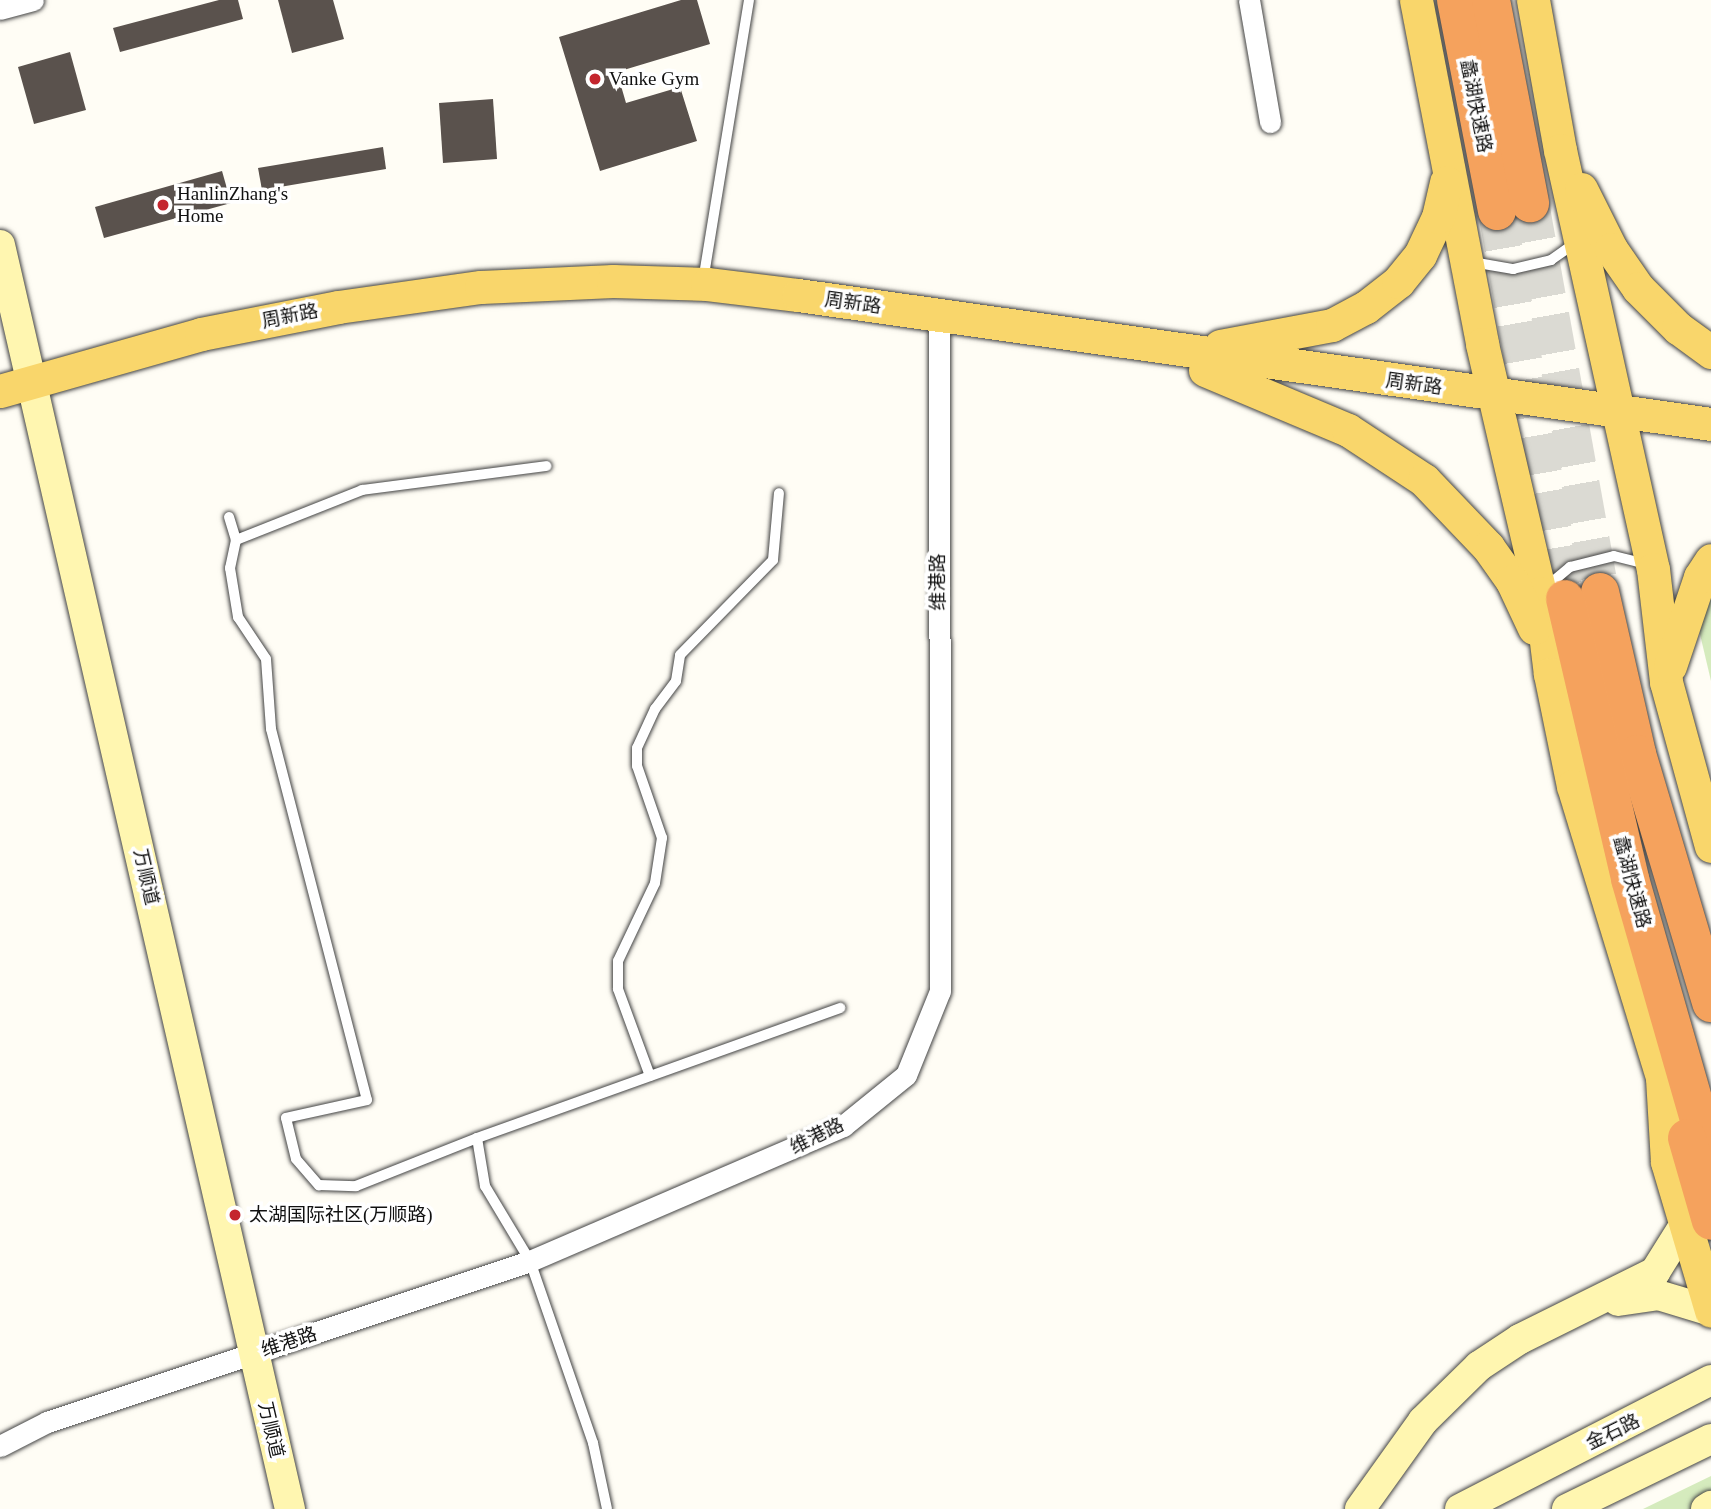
<!DOCTYPE html>
<meta charset="utf-8">
<style>
body{margin:0}
#map{position:relative;width:1711px;height:1509px;overflow:hidden;background:#fffdf5;font-family:"Times New Roman","Noto Sans SC",serif}
div>[style]{position:absolute}
.green>*{inset:0;background:#d5ebbd}
.building>*{inset:0;background:#5a524d}
.highway-tunnel>*{height:38px;margin-top:-19px;transform-origin:0;background:repeating-linear-gradient(90deg,#dbdad3 0 38px,transparent 0 57px)}
.roads{filter:drop-shadow(0 0 2px #444) drop-shadow(0 0 2px #444)}
.lane>*{height:10px;margin:-5px;padding:0 5px;transform-origin:5px;border-radius:5px;background:#fff}
.street>*{height:21px;margin:-10.5px;padding:0 10.5px;transform-origin:10.5px;border-radius:10.5px;background:#fff}
.secondary>*{height:30px;margin:-15px;padding:0 15px;transform-origin:15px;border-radius:15px;background:#fff6b0}
.primary>*{height:33px;margin:-16.5px;padding:0 16.5px;transform-origin:16.5px;border-radius:16.5px;background:#f9d66b}
.highway>*{height:38px;margin:-19px;padding:0 19px;transform-origin:19px;border-radius:19px;background:#f5a25d}
.dots>*{width:19px;height:19px;translate:-50% -50%;box-sizing:border-box;border:4px solid #fff;border-radius:50%}
span{translate:-50% -50%;white-space:nowrap;text-align:center;line-height:1.15;-webkit-text-stroke:7px #fff;paint-order:stroke}
.poi-label{font-size:19px;color:#111}
.left{translate:0 -50%;text-align:left}
.street-label{font-size:19px;color:#111}
</style>
<div id="map">
<div class="green">
<i style="clip-path:polygon(1711px 580px,1711px 681px,1695px 613px)"></i>
<i style="clip-path:polygon(1711px 1476px,1711px 1509px,1643px 1509px)"></i>
</div>
<div class="building">
<i style="clip-path:polygon(219px 0,238px 0,243px 19px,120px 52px,113px 28px)"></i>
<i style="clip-path:polygon(278px 0,333px 0,344px 39px,292px 53px)"></i>
<i style="clip-path:polygon(681px 0,697px 0,710px 44px,617px 72px,626px 103px,680px 87px,697px 141px,600px 171px,559px 37px)"></i>
<i style="clip-path:polygon(70px 52px,86px 110px,34px 124px,18px 67px)"></i>
<i style="clip-path:polygon(493px 99px,497px 159px,443px 163px,439px 103px)"></i>
<i style="clip-path:polygon(383px 147px,386px 169px,262px 190px,258px 168px)"></i>
<i style="clip-path:polygon(222px 171px,231px 203px,104px 238px,95px 207px)"></i>
</div>
<div class="highway-tunnel">
<i style="left:1530px;top:203px;width:395px;rotate:79.8deg"></i>
<i style="left:1497px;top:211px;width:394px;rotate:80.1deg"></i>
</div>
<div class="roads">
<div class="lane">
<i style="left:1472px;top:262px;width:42px;rotate:9.7deg"></i>
<i style="left:1513px;top:269px;width:39px;rotate:-13deg"></i>
<i style="left:1551px;top:260px;width:28px;rotate:-35deg"></i>
<i style="left:703px;top:281px;width:285px;rotate:-80.7deg"></i>
<i style="left:229px;top:517px;width:24px;rotate:73deg"></i>
<i style="left:236px;top:540px;width:29px;rotate:102deg"></i>
<i style="left:230px;top:568px;width:50px;rotate:80.7deg"></i>
<i style="left:238px;top:617px;width:50px;rotate:56.3deg"></i>
<i style="left:266px;top:659px;width:70px;rotate:85.9deg"></i>
<i style="left:271px;top:729px;width:383px;rotate:75.5deg"></i>
<i style="left:367px;top:1100px;width:83px;rotate:167.5deg"></i>
<i style="left:286px;top:1118px;width:42px;rotate:76.3deg"></i>
<i style="left:296px;top:1159px;width:35px;rotate:49deg"></i>
<i style="left:319px;top:1185px;width:37px;rotate:2deg"></i>
<i style="left:356px;top:1186px;width:130px;rotate:-21.6deg"></i>
<i style="left:477px;top:1138px;width:49px;rotate:80.5deg"></i>
<i style="left:485px;top:1186px;width:87px;rotate:59deg"></i>
<i style="left:530px;top:1261px;width:193px;rotate:70.9deg"></i>
<i style="left:593px;top:1443px;width:67px;rotate:78deg"></i>
<i style="left:236px;top:540px;width:136px;rotate:-21.6deg"></i>
<i style="left:362px;top:490px;width:186px;rotate:-7.4deg"></i>
<i style="left:1545px;top:588px;width:33px;rotate:-40deg"></i>
<i style="left:1570px;top:567px;width:45px;rotate:-14deg"></i>
<i style="left:1614px;top:556px;width:32px;rotate:14deg"></i>
<i style="left:650px;top:1076px;width:93px;rotate:-110.2deg"></i>
<i style="left:618px;top:989px;width:28px;rotate:-90deg"></i>
<i style="left:618px;top:961px;width:86px;rotate:-64.6deg"></i>
<i style="left:655px;top:883px;width:46px;rotate:-81.2deg"></i>
<i style="left:662px;top:838px;width:76px;rotate:-109.1deg"></i>
<i style="left:637px;top:766px;width:18px;rotate:-90deg"></i>
<i style="left:637px;top:748px;width:43px;rotate:-65.2deg"></i>
<i style="left:655px;top:709px;width:35px;rotate:-53deg"></i>
<i style="left:676px;top:681px;width:26px;rotate:-81deg"></i>
<i style="left:680px;top:655px;width:133px;rotate:-45.6deg"></i>
<i style="left:773px;top:560px;width:67px;rotate:-84.9deg"></i>
<i style="left:477px;top:1138px;width:386px;rotate:-19.7deg"></i>
</div>
<div class="street">
<i style="left:1249px;top:0;width:124px;rotate:80.2deg"></i>
<i style="left:0;top:9px;width:34px;rotate:-15deg"></i>
<i style="left:0;top:1446px;width:53px;rotate:-27.1deg"></i>
<i style="left:47px;top:1422px;width:509px;rotate:-18.43deg"></i>
<i style="left:530px;top:1261px;width:341px;rotate:-23.3deg"></i>
<i style="left:843px;top:1126px;width:81px;rotate:-39deg"></i>
<i style="left:906px;top:1075px;width:91px;rotate:-68deg"></i>
<i style="left:940px;top:991px;width:675px;rotate:-90.08deg"></i>
</div>
<div class="secondary">
<i style="left:0;top:245px;width:1297px;rotate:77.08deg"></i>
<i style="left:1618px;top:1301px;width:40px;rotate:-8.5deg"></i>
<i style="left:1658px;top:1295px;width:55px;rotate:16.8deg"></i>
<i style="left:1360px;top:1509px;width:108px;rotate:-54.4deg"></i>
<i style="left:1423px;top:1421px;width:78px;rotate:-44.5deg"></i>
<i style="left:1479px;top:1366px;width:49px;rotate:-33.4deg"></i>
<i style="left:1520px;top:1339px;width:151px;rotate:-26.4deg"></i>
<i style="left:1655px;top:1272px;width:57px;rotate:-58deg"></i>
<i style="left:1460px;top:1509px;width:282px;rotate:-27.2deg"></i>
<i style="left:1567px;top:1509px;width:160px;rotate:-25.9deg"></i>
<i style="left:1706px;top:1509px;width:6px;rotate:-31deg"></i>
</div>
<div class="primary">
<i style="left:1416px;top:0;width:350px;rotate:79.1deg"></i>
<i style="left:1482px;top:344px;width:256px;rotate:76.9deg"></i>
<i style="left:1540px;top:593px;width:82px;rotate:83deg"></i>
<i style="left:1550px;top:674px;width:114px;rotate:78.4deg"></i>
<i style="left:1573px;top:786px;width:305px;rotate:73deg"></i>
<i style="left:1662px;top:1078px;width:84px;rotate:86.6deg"></i>
<i style="left:1667px;top:1162px;width:155px;rotate:73.5deg"></i>
<i style="left:1533px;top:0;width:152px;rotate:79.8deg"></i>
<i style="left:1560px;top:150px;width:429px;rotate:77.5deg"></i>
<i style="left:1653px;top:569px;width:114px;rotate:83.4deg"></i>
<i style="left:1666px;top:682px;width:170px;rotate:74.7deg"></i>
<i style="left:1581px;top:189px;width:67px;rotate:63.4deg"></i>
<i style="left:1611px;top:249px;width:47px;rotate:55.3deg"></i>
<i style="left:1638px;top:288px;width:57px;rotate:45deg"></i>
<i style="left:1678px;top:328px;width:41px;rotate:36deg"></i>
<i style="left:1220px;top:346px;width:114px;rotate:-10.6deg"></i>
<i style="left:1332px;top:325px;width:38px;rotate:-28deg"></i>
<i style="left:1366px;top:307px;width:41px;rotate:-38deg"></i>
<i style="left:1398px;top:282px;width:35px;rotate:-51deg"></i>
<i style="left:1420px;top:255px;width:42px;rotate:-64.7deg"></i>
<i style="left:1438px;top:217px;width:36px;rotate:-77deg"></i>
<i style="left:1205px;top:370px;width:155px;rotate:22.8deg"></i>
<i style="left:1348px;top:430px;width:91px;rotate:33.3deg"></i>
<i style="left:1424px;top:480px;width:93px;rotate:46.3deg"></i>
<i style="left:1488px;top:547px;width:42px;rotate:54.8deg"></i>
<i style="left:1512px;top:581px;width:52px;rotate:64.9deg"></i>
<i style="left:0;top:391px;width:209px;rotate:-15.8deg"></i>
<i style="left:201px;top:334px;width:140px;rotate:-11.1deg"></i>
<i style="left:338px;top:307px;width:144px;rotate:-8deg"></i>
<i style="left:481px;top:287px;width:132px;rotate:-2.6deg"></i>
<i style="left:613px;top:281px;width:94px;rotate:1.8deg"></i>
<i style="left:707px;top:284px;width:92px;rotate:6.9deg"></i>
<i style="left:798px;top:295px;width:922px;rotate:8.04deg"></i>
<i style="left:1670px;top:666px;width:94px;rotate:-71.4deg"></i>
<i style="left:1700px;top:577px;width:20px;rotate:-57deg"></i>
</div>
<div class="highway">
<i style="left:1456px;top:0;width:215px;rotate:79deg"></i>
<i style="left:1491px;top:0;width:207px;rotate:79.1deg"></i>
<i style="left:1600px;top:592px;width:166px;rotate:77.1deg"></i>
<i style="left:1637px;top:754px;width:260px;rotate:73.4deg"></i>
<i style="left:1565px;top:599px;width:287px;rotate:76.9deg"></i>
<i style="left:1630px;top:879px;width:294px;rotate:74deg"></i>
<i style="left:1687px;top:1138px;width:86px;rotate:73.9deg"></i>
</div>
</div>
<div class="dots">
<i style="left:595px;top:79px;background:#c4262e"></i>
<i style="left:163px;top:205px;background:#c4262e"></i>
<i style="left:235px;top:1215px;background:#c4262e"></i>
</div>
<div class="poi-label">
<span class="left" style="left:609px;top:79px">Vanke Gym</span>
<span class="left" style="left:177px;top:205px">HanlinZhang's<br>Home</span>
<span class="left" style="left:249px;top:1215px">太湖国际社区(万顺路)</span>
</div>
<div class="street-label">
<span style="left:1476px;top:106px;rotate:79deg">蠡湖快速路</span>
<span style="left:853px;top:303px;rotate:8deg">周新路</span>
<span style="left:290px;top:316px;rotate:-11deg">周新路</span>
<span style="left:1414px;top:384px;rotate:8deg">周新路</span>
<span style="left:938px;top:582px;rotate:-90deg">维港路</span>
<span style="left:146px;top:877px;rotate:77deg">万顺道</span>
<span style="left:1632px;top:882px;rotate:75deg">蠡湖快速路</span>
<span style="left:817px;top:1136px;rotate:-26deg">维港路</span>
<span style="left:289px;top:1342px;rotate:-18deg">维港路</span>
<span style="left:271px;top:1430px;rotate:77deg">万顺道</span>
<span style="left:1613px;top:1432px;rotate:-26deg">金石路</span>
</div>
</div>
